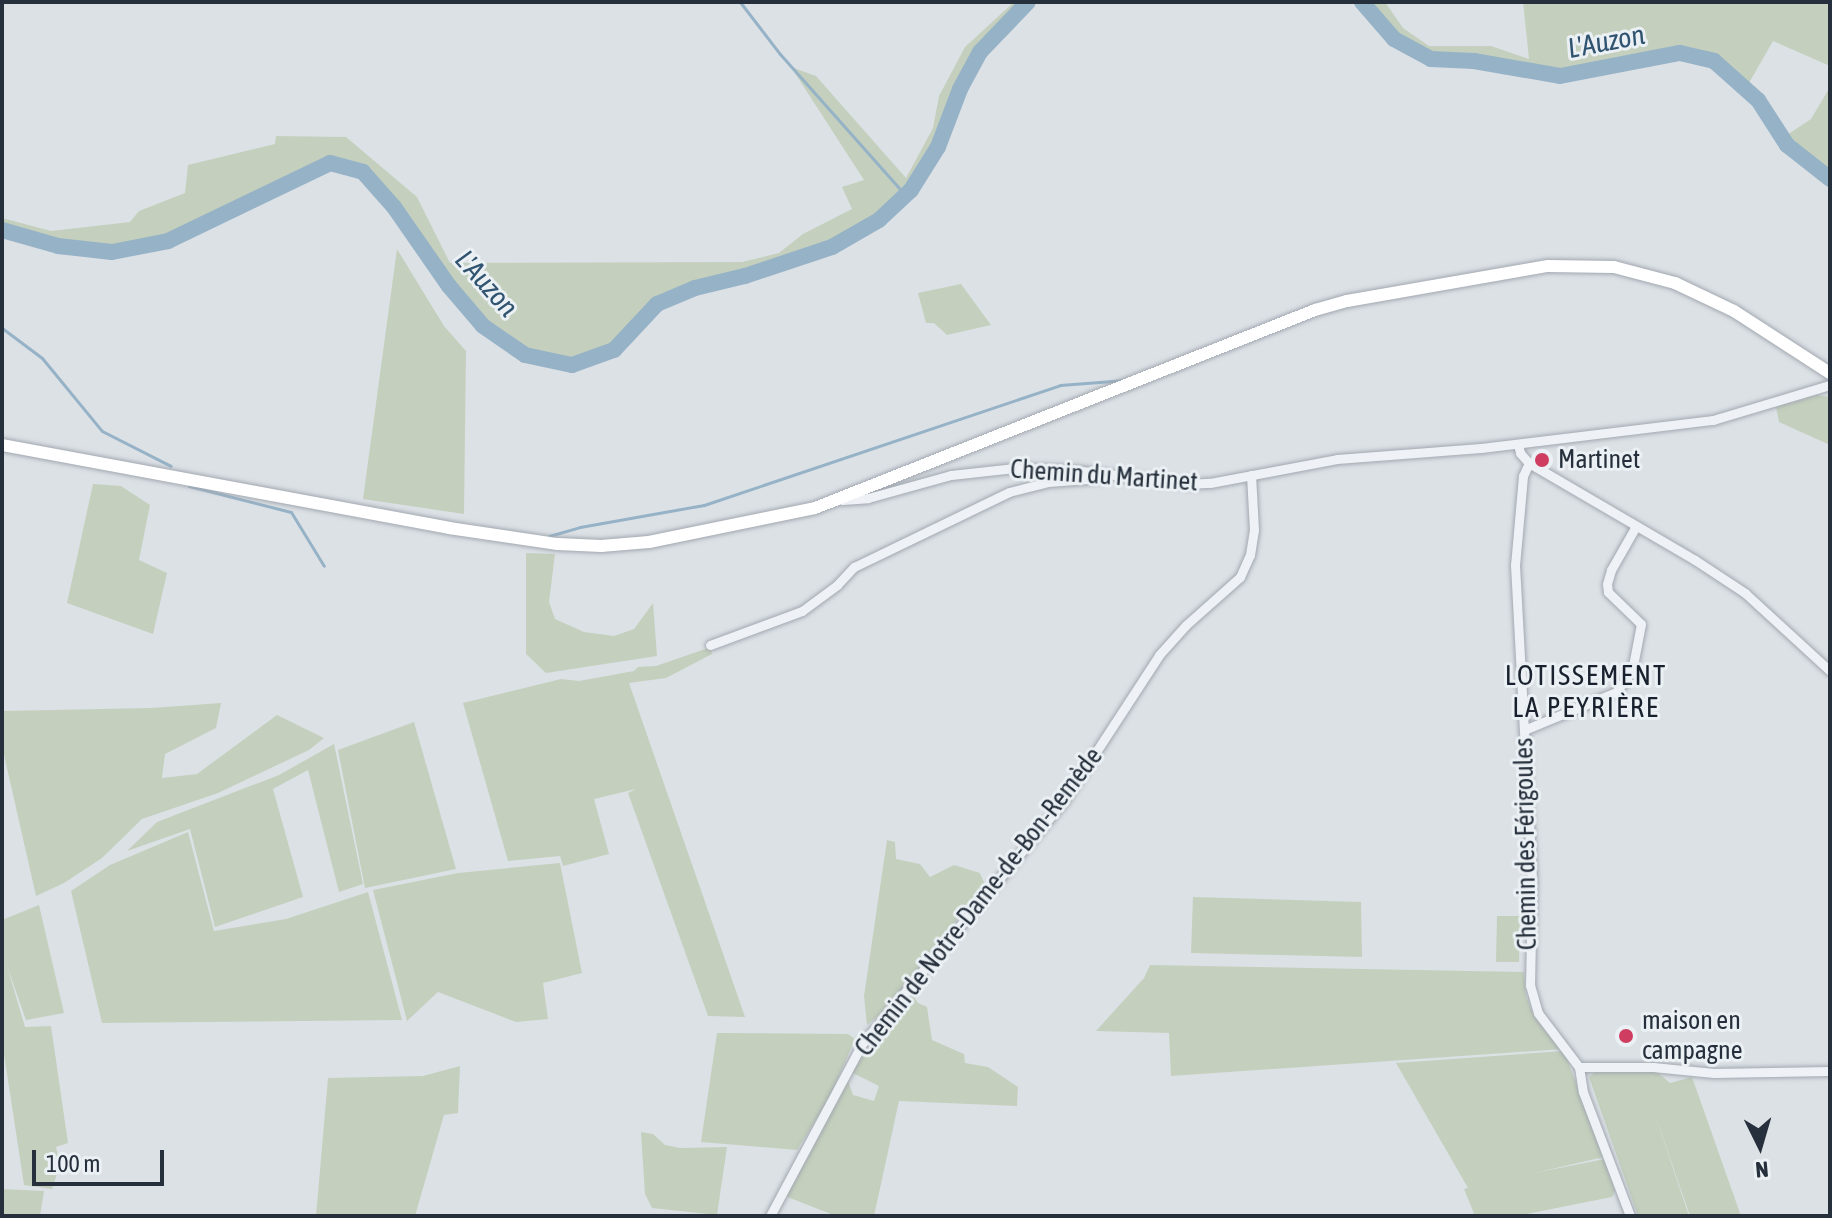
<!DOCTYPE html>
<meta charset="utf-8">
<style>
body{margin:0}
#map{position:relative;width:1832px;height:1218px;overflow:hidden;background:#dce1e6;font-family:"Asap Condensed",sans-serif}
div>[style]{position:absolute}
.green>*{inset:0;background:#c4d0bd}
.stream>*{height:3px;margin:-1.5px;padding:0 1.5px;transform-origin:1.5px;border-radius:1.5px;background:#96b2c7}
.river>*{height:16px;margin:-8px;padding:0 8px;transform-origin:8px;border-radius:8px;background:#96b2c7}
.roads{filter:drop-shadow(0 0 2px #a2a8b0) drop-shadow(0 0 2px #a2a8b0)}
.minor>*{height:9px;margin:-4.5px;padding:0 4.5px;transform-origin:4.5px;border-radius:4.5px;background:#eef1f5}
.secondary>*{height:12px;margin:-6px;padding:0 6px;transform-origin:6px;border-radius:6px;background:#fff}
.dots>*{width:22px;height:22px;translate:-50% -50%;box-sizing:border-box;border:4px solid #ebf0f4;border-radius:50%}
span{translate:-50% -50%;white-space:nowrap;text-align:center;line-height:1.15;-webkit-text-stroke:6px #ebf0f4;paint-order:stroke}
.poi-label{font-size:26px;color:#26303c}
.left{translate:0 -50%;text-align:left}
.street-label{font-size:26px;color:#26303c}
.water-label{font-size:28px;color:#305370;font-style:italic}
.neighbourhood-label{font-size:28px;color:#18212d;letter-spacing:2px}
.frame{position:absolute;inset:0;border:4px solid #26303c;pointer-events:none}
.north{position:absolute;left:1720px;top:1106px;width:80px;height:80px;-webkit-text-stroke:6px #ebf0f4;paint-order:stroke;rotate:175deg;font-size:22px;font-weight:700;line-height:32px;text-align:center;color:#26303c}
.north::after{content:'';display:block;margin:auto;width:28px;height:36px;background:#26303c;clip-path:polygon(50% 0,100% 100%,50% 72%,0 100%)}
.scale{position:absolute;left:32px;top:1150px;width:132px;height:36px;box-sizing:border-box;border:4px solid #26303c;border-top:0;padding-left:10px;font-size:24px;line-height:28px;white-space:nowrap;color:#26303c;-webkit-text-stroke:6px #ebf0f4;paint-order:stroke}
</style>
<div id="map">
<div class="green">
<i style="clip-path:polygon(1014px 2px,1024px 2px,977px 51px,934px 145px,908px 189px,875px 217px,830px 244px,743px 273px,695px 284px,656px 300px,612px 345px,572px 360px,526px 351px,485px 324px,450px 284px,394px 204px,364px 171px,330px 160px,166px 238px,112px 250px,57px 243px,2px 228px,2px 218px,51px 231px,130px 222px,139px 211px,185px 193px,188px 165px,275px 144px,276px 136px,346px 137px,417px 197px,450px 263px,742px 262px,779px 253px,803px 234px,852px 209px,842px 187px,864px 180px,791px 67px,816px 76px,906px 178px,933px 128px,939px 96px,965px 47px)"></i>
<i style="clip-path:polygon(1367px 2px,1385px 2px,1403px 28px,1429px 46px,1491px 46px,1529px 59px,1523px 2px,1830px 2px,1830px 66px,1773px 41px,1749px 83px,1715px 56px,1680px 50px,1558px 73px,1431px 54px,1397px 35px)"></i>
<i style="clip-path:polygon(1830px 87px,1830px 173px,1789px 141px,1787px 135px,1811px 119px)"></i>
<i style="clip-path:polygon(397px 249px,444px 326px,466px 351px,464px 514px,363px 499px)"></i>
<i style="clip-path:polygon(961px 284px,991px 325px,947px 335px,934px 323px,926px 323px,918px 293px)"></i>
<i style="clip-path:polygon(1817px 395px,1830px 397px,1830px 445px,1779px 422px,1776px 407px)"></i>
<i style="clip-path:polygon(93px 484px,121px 486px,150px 505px,139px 560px,167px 573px,153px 634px,67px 603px)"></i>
<i style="clip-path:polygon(526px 553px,555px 554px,549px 602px,555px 619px,584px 632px,614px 636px,634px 629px,653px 603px,657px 656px,546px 673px,526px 654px)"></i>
<i style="clip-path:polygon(711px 647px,712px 654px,666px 678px,629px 683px,745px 1017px,708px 1016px,628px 793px,636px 789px,594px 799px,609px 854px,563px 866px,560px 856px,508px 861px,463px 703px,561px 679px,579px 681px,634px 671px,638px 667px,656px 666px)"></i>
<i style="clip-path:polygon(221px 703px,216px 728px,165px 754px,162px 778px,197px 774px,277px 715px,324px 738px,309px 750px,218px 793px,142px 819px,102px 858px,64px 883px,36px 896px,2px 746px,2px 711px,151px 708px)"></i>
<i style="clip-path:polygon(414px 722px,456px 869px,365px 888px,338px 750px)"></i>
<i style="clip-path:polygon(334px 744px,363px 884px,339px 892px,308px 770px,273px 789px,303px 897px,215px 927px,190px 829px,127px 851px,157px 822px,279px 775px)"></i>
<i style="clip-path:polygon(188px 832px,214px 931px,286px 919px,368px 892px,402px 1020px,102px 1023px,71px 891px,110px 865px)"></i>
<i style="clip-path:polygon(887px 840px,895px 842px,896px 859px,920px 864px,930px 877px,954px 865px,980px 873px,985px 885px,884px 1011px,867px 1025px,864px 996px)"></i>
<i style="clip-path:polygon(560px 863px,582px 973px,543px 983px,548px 1019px,516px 1022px,438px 992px,407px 1021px,373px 890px,458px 873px)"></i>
<i style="clip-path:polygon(1193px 897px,1361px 902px,1362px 957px,1191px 953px)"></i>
<i style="clip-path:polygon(39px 905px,64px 1013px,26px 1020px,7px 966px,25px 1027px,51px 1026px,68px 1143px,56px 1147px,60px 1165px,52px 1189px,24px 1185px,2px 1041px,2px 920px)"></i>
<i style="clip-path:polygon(1497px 916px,1520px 916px,1519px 962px,1496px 962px)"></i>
<i style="clip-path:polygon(1150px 965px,1524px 972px,1526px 996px,1535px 1018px,1563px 1049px,1171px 1076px,1169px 1033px,1096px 1031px,1144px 978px)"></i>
<i style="clip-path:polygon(910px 991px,918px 1003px,927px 1007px,932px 1040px,964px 1054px,965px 1063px,988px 1067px,1018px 1087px,1017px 1106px,899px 1101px,874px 1216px,836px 1216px,785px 1196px,848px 1081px,853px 1095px,874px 1101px,879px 1086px,851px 1072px)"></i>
<i style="clip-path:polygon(717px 1033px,848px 1034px,855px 1039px,829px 1099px,797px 1150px,701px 1142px)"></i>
<i style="clip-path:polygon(1564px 1051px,1604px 1157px,1534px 1173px,1605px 1159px,1615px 1191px,1612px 1197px,1517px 1216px,1475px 1216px,1464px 1189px,1468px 1188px,1396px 1063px)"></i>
<i style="clip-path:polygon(460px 1066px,458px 1113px,444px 1115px,415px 1216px,316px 1216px,328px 1078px,423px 1076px)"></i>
<i style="clip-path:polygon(1640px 1071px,1657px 1072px,1670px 1083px,1692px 1077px,1741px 1216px,1690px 1216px,1652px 1106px,1689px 1216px,1638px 1216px,1589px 1077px,1595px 1072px)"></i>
<i style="clip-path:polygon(641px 1132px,653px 1134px,665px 1145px,680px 1148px,727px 1147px,717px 1215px,652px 1208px,645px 1194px)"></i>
<i style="clip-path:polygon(2px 1189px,44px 1191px,40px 1216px,2px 1216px)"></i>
</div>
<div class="stream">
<i style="left:740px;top:2px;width:66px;rotate:52.4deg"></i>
<i style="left:780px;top:54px;width:190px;rotate:48.4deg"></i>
<i style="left:2px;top:328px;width:50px;rotate:36.9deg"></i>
<i style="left:42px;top:358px;width:94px;rotate:50.6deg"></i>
<i style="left:102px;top:431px;width:77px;rotate:26.9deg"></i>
<i style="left:189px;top:486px;width:105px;rotate:14.3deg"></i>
<i style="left:291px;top:512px;width:63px;rotate:58.6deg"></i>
<i style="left:549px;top:536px;width:32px;rotate:-16deg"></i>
<i style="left:580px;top:527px;width:126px;rotate:-10.1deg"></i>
<i style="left:704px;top:505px;width:376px;rotate:-18.6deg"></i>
<i style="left:1060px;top:385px;width:66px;rotate:-4.3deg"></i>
</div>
<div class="river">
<i style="left:1362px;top:2px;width:49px;rotate:49.1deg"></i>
<i style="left:1394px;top:39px;width:42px;rotate:28.4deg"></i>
<i style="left:1431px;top:59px;width:43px;rotate:2.7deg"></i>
<i style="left:1474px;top:61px;width:87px;rotate:9.9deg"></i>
<i style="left:1560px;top:76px;width:122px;rotate:-10.9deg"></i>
<i style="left:1680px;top:53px;width:35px;rotate:13deg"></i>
<i style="left:1714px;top:61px;width:59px;rotate:41.6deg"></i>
<i style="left:1758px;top:100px;width:54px;rotate:57.2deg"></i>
<i style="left:1787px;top:145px;width:55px;rotate:38.3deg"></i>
<i style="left:2px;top:230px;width:58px;rotate:15.9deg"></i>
<i style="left:58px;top:246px;width:54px;rotate:6.3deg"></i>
<i style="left:112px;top:252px;width:57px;rotate:-11.1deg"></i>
<i style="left:168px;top:241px;width:180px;rotate:-25.7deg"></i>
<i style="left:330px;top:163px;width:34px;rotate:15deg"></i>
<i style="left:363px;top:172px;width:47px;rotate:48.5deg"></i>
<i style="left:394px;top:207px;width:96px;rotate:55.2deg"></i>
<i style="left:449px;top:286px;width:52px;rotate:49.6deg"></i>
<i style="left:483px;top:326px;width:51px;rotate:34.6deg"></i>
<i style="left:525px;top:355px;width:48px;rotate:12deg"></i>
<i style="left:572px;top:365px;width:45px;rotate:-19.7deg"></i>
<i style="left:614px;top:350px;width:63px;rotate:-46.9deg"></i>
<i style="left:657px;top:304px;width:41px;rotate:-22.8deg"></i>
<i style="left:695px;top:288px;width:51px;rotate:-13.5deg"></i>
<i style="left:745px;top:276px;width:92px;rotate:-18.4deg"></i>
<i style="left:832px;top:247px;width:54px;rotate:-29.9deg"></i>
<i style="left:879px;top:220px;width:44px;rotate:-43.2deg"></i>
<i style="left:911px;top:190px;width:51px;rotate:-57.9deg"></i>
<i style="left:938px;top:147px;width:62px;rotate:-69.2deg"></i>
<i style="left:960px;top:89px;width:42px;rotate:-61.6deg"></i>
<i style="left:980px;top:52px;width:69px;rotate:-46.2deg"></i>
</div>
<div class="roads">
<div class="minor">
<i style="left:1518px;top:444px;width:9px;rotate:77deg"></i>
<i style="left:1520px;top:453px;width:13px;rotate:48deg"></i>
<i style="left:1529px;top:463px;width:192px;rotate:30.3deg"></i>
<i style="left:1695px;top:560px;width:60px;rotate:33.4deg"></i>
<i style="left:1745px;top:593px;width:115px;rotate:42.5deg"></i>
<i style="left:1529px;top:463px;width:14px;rotate:115deg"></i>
<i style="left:1523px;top:476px;width:89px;rotate:95.1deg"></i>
<i style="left:1515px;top:565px;width:319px;rotate:86.9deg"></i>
<i style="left:1532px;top:884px;width:101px;rotate:91.1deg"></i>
<i style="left:1530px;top:985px;width:29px;rotate:74deg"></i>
<i style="left:1538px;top:1013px;width:68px;rotate:52.8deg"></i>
<i style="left:1579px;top:1067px;width:25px;rotate:81deg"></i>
<i style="left:1583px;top:1092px;width:133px;rotate:69.2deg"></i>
<i style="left:842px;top:500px;width:26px;rotate:-4deg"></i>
<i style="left:868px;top:498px;width:86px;rotate:-15.5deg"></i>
<i style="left:951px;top:475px;width:64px;rotate:-6.2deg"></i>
<i style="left:1015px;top:468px;width:59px;rotate:1.9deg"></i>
<i style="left:1074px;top:470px;width:115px;rotate:7deg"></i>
<i style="left:1188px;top:484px;width:22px;rotate:-3deg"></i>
<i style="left:1210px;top:483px;width:129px;rotate:-10.7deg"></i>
<i style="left:1337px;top:459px;width:144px;rotate:-4.4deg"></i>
<i style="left:1481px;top:448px;width:234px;rotate:-6.9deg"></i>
<i style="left:1713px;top:420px;width:122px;rotate:-16.7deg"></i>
<i style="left:710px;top:645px;width:98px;rotate:-20.3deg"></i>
<i style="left:802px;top:611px;width:44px;rotate:-36.6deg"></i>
<i style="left:837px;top:585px;width:25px;rotate:-47deg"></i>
<i style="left:854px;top:567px;width:172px;rotate:-25.8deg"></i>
<i style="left:1009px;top:492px;width:40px;rotate:-14.4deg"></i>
<i style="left:1048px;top:482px;width:53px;rotate:-4.3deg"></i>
<i style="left:1524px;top:730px;width:100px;rotate:-22.4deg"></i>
<i style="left:1616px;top:692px;width:26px;rotate:-53deg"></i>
<i style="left:1632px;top:671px;width:48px;rotate:-79.2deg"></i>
<i style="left:1641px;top:624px;width:46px;rotate:-135.9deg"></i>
<i style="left:1608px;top:592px;width:8px;rotate:-97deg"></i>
<i style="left:1607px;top:584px;width:15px;rotate:-74deg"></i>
<i style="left:1611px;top:570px;width:51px;rotate:-60.4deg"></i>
<i style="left:1579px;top:1067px;width:74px"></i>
<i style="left:1653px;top:1067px;width:61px;rotate:5.6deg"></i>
<i style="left:1714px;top:1073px;width:116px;rotate:-1deg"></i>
<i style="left:770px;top:1216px;width:195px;rotate:-61.9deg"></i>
<i style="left:862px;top:1044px;width:316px;rotate:-50.3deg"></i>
<i style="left:1064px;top:801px;width:174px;rotate:-56.9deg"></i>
<i style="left:1159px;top:655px;width:40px;rotate:-48deg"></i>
<i style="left:1186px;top:625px;width:72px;rotate:-41.6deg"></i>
<i style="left:1240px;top:577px;width:24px;rotate:-66deg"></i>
<i style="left:1250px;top:555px;width:25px;rotate:-81deg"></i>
<i style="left:1254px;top:530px;width:55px;rotate:-93.1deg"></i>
</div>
<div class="secondary">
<i style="left:2px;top:445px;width:455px;rotate:10.5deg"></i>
<i style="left:449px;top:528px;width:110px;rotate:8.4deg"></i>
<i style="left:558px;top:544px;width:43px;rotate:2.7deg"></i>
<i style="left:601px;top:546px;width:48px;rotate:-4.8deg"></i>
<i style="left:649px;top:542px;width:169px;rotate:-11.6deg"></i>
<i style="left:815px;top:508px;width:538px;rotate:-21.6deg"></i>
<i style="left:1315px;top:310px;width:33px;rotate:-16deg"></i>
<i style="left:1347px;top:301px;width:204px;rotate:-9.9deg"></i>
<i style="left:1548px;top:266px;width:66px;rotate:0.9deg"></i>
<i style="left:1614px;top:267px;width:63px;rotate:14.7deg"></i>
<i style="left:1675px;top:283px;width:65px;rotate:25.4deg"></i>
<i style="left:1734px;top:311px;width:114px;rotate:32.9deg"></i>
</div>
</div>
<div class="dots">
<i style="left:1542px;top:460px;background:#cf3d61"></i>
<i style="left:1626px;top:1036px;background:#cf3d61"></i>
</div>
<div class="poi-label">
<span class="left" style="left:1558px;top:460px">Martinet</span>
<span class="left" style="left:1642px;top:1036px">maison en<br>campagne</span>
</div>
<div class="street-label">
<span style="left:1104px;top:476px;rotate:4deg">Chemin du Martinet</span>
<span style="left:1526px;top:844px;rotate:-91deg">Chemin des Férigoules</span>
<span style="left:979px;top:902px;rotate:-52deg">Chemin de Notre-Dame-de-Bon-Remède</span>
</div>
<div class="water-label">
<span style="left:1606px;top:41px;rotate:-11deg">L'Auzon</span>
<span style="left:487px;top:283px;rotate:48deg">L'Auzon</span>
</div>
<div class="neighbourhood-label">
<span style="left:1586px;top:691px">LOTISSEMENT<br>LA PEYRIÈRE</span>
</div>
<div class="frame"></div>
<div class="north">N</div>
<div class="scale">100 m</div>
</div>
